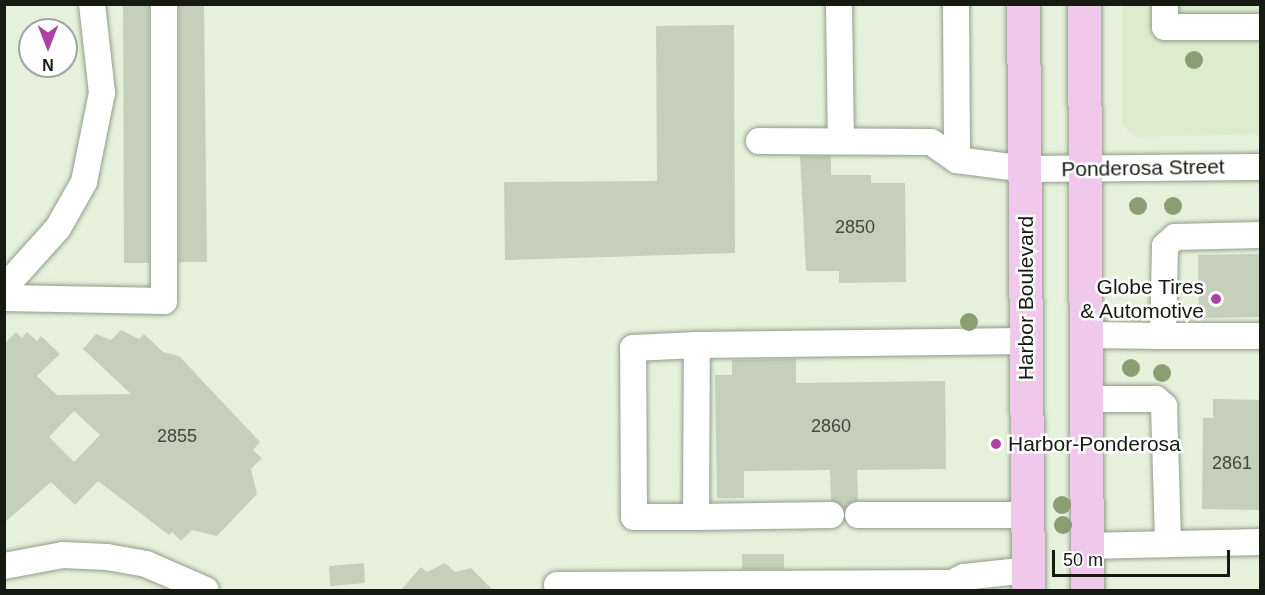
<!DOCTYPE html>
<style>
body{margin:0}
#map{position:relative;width:1265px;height:595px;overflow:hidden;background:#e6f1dc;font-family:Arial,sans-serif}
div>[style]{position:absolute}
.built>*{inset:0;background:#dceccf}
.building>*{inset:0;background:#c5d0bb}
.roads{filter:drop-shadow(0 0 2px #929d89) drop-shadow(0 0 2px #929d89)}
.minor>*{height:26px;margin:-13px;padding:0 13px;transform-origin:13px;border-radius:13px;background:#fff}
.major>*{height:33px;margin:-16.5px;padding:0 16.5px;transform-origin:16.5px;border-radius:16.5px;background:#f0c8eb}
.trees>*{width:18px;height:18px;margin:-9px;border-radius:50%;background:#8a9e74}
.dots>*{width:16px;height:16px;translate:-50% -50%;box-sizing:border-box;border:3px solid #fff;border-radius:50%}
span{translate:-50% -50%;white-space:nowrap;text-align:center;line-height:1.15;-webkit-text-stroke:5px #fff;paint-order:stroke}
.number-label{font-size:18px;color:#42483c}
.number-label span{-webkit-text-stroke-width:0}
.street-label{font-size:21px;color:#161a12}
.poi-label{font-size:21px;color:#161a12}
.right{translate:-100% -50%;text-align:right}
.left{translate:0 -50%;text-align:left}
.frame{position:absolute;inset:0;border:6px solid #161a12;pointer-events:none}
.north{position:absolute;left:18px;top:18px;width:60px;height:60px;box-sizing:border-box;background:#fff;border:2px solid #a2a3a0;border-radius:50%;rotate:180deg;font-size:16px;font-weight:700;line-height:24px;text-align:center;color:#161a12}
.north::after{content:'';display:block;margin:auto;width:21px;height:27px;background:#ac42a3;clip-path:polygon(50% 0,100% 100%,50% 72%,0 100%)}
.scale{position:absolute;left:1052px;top:550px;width:178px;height:27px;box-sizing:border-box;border:3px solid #161a12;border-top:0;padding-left:8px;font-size:18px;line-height:21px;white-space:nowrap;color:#161a12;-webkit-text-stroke:4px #fff;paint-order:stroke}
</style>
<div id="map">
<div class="built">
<i style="clip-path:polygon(1122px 5px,1260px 5px,1260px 134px,1135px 137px,1122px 124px)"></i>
</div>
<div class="building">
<i style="clip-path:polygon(123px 4px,149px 4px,149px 263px,124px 263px)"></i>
<i style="clip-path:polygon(179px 4px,204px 4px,207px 262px,179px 262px)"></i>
<i style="clip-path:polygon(734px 25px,735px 253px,505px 260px,504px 182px,657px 181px,656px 26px)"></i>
<i style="clip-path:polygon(800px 156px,831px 156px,831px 175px,871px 175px,871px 183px,905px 183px,906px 282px,839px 283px,839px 271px,806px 271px)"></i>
<i style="clip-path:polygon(1260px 254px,1260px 317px,1199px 318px,1198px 255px)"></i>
<i style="clip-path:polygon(evenodd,121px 330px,139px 339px,144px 334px,163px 352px,179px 356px,260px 442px,253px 450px,262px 458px,251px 469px,257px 494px,217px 536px,192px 530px,181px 541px,172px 532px,169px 535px,98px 481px,75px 505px,51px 482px,4px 523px,4px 344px,16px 332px,22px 338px,27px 332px,37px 341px,41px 336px,60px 354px,37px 376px,57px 395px,131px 394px,83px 349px,96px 334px,111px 340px,121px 330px,74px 411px,100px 435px,74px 462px,49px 437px,74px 411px)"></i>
<i style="clip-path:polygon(796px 359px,796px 383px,945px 381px,946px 469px,857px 470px,858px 500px,844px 509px,831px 500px,830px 470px,744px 471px,744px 498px,717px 498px,715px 375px,732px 375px,732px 360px)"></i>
<i style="clip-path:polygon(1213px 399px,1260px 400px,1260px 510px,1202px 509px,1203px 418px,1213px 418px)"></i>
<i style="clip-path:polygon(742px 554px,784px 554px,784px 569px,742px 569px)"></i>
<i style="clip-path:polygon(364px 563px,365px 583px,330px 586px,329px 566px)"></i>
<i style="clip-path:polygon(445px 563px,455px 572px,471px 568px,494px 591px,400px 591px,421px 567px,427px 572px)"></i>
</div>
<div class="roads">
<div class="minor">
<i style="left:839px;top:4px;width:137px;rotate:89.2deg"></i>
<i style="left:956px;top:4px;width:156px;rotate:89.6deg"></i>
<i style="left:1165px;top:4px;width:23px;rotate:90deg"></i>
<i style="left:1165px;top:27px;width:95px"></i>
<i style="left:759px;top:141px;width:172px;rotate:0.3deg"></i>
<i style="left:931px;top:142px;width:32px;rotate:35deg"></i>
<i style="left:957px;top:160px;width:69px;rotate:7.5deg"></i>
<i style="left:1025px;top:169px;width:235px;rotate:-0.5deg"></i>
<i style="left:4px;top:288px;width:81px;rotate:-48deg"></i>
<i style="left:58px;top:228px;width:53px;rotate:-60.5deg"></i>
<i style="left:84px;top:182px;width:91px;rotate:-78.6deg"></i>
<i style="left:102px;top:93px;width:90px;rotate:-96.4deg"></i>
<i style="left:4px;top:298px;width:160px;rotate:1.1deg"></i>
<i style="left:164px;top:301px;width:297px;rotate:-90deg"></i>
<i style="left:1085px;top:335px;width:78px;rotate:0.7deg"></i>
<i style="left:1163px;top:336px;width:90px;rotate:-88.7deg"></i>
<i style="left:1165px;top:246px;width:13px;rotate:-42deg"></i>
<i style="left:1175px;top:237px;width:85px;rotate:-1.3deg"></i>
<i style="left:1163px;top:336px;width:97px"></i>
<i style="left:1085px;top:399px;width:71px"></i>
<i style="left:1156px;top:399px;width:11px;rotate:41deg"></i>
<i style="left:1164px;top:406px;width:138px;rotate:88.3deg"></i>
<i style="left:831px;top:515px;width:135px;rotate:179.2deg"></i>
<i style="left:696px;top:517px;width:172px;rotate:-89.7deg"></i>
<i style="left:697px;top:345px;width:328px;rotate:-0.7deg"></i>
<i style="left:858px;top:515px;width:170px"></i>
<i style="left:696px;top:517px;width:62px;rotate:180deg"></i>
<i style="left:634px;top:517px;width:169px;rotate:-90.3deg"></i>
<i style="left:633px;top:348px;width:64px;rotate:-2.7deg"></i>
<i style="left:1087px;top:546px;width:173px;rotate:-1.3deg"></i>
<i style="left:4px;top:566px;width:60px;rotate:-10.6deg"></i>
<i style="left:63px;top:555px;width:44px;rotate:2.6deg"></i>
<i style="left:107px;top:557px;width:40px;rotate:10deg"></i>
<i style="left:146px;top:564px;width:65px;rotate:23.4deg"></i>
<i style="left:557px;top:585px;width:395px;rotate:-0.3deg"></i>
<i style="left:952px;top:590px;width:7px;rotate:-90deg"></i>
<i style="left:952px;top:583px;width:13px;rotate:-27deg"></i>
<i style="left:964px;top:577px;width:64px;rotate:-6.2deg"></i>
</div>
<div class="major">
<i style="left:1023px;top:4px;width:586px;rotate:89.51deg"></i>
<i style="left:1084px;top:4px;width:586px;rotate:89.71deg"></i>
</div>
</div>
<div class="trees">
<i style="left:1194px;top:60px"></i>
<i style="left:1138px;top:206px"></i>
<i style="left:1173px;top:206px"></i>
<i style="left:969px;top:322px"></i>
<i style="left:1131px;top:368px"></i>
<i style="left:1162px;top:373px"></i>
<i style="left:1062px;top:505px"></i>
<i style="left:1063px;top:525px"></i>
</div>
<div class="dots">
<i style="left:1216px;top:299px;background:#ac42a3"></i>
<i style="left:996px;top:444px;background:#ac42a3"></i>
</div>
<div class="number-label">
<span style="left:855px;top:227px">2850</span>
<span style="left:831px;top:426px">2860</span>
<span style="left:177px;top:436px">2855</span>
<span style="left:1232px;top:463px">2861</span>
</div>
<div class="street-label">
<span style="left:1143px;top:168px;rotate:-1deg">Ponderosa Street</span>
<span style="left:1026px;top:298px;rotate:-90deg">Harbor Boulevard</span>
</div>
<div class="poi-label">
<span class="right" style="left:1204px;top:299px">Globe Tires<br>&amp; Automotive</span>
<span class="left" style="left:1008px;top:444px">Harbor-Ponderosa</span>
</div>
<div class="frame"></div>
<div class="north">N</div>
<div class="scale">50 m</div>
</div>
